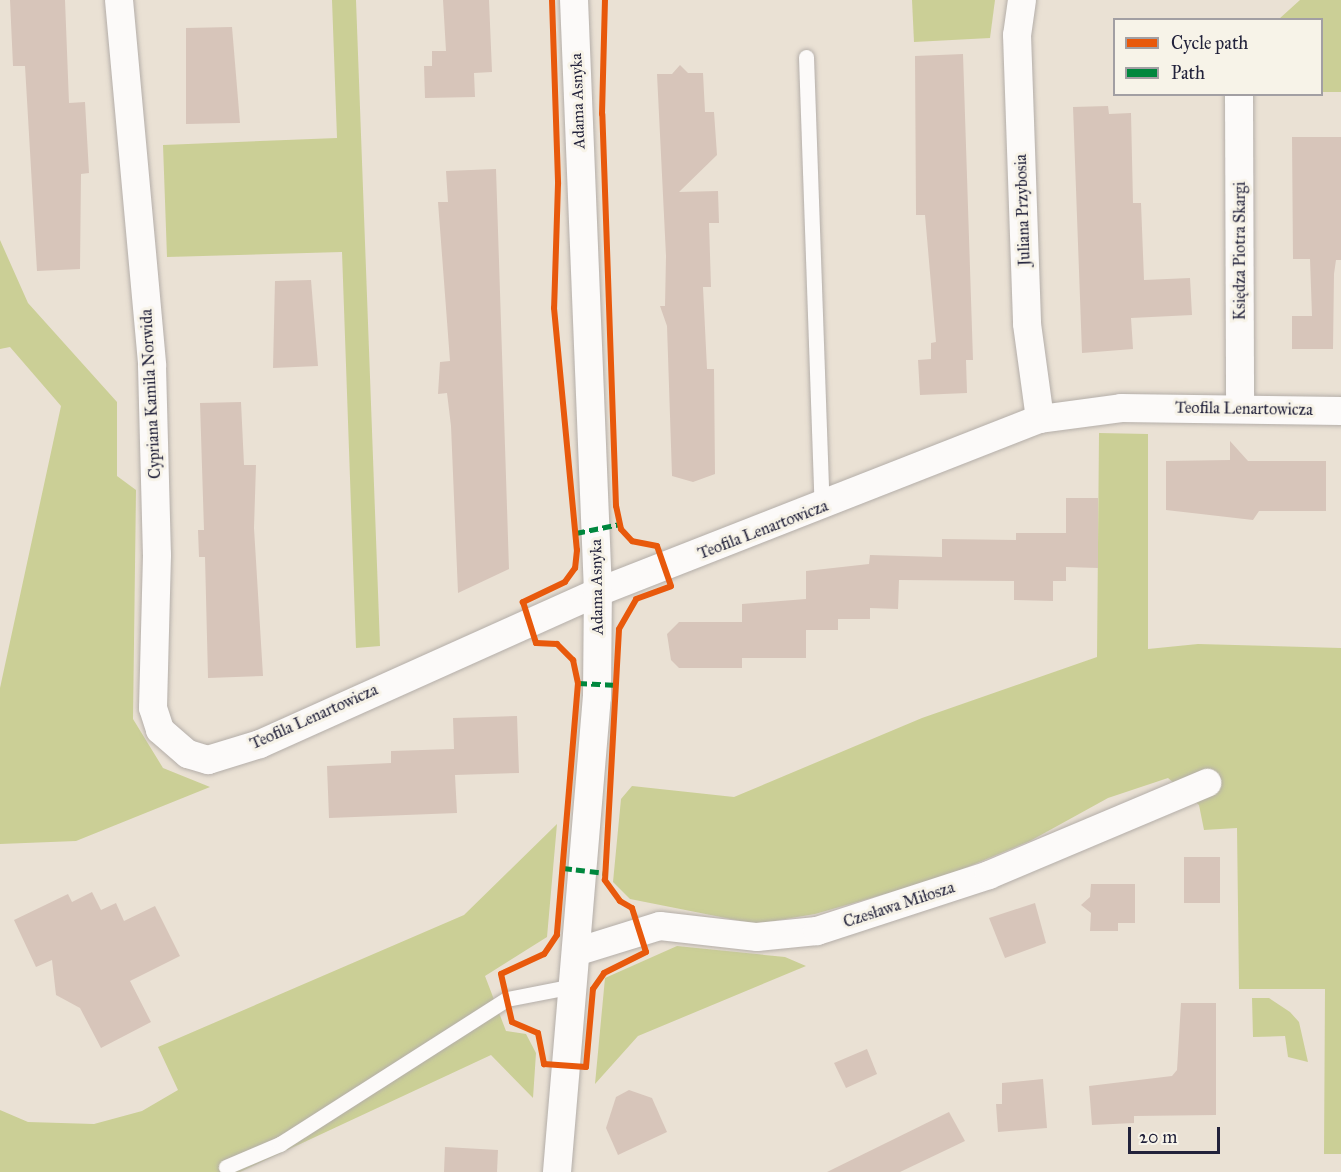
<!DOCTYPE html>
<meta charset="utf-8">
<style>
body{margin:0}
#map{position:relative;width:1341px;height:1172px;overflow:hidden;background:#eae1d4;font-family:"IM FELL Great Primer",serif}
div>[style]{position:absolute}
.green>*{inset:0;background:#cbcf96}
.building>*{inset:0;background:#d7c5ba}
.roads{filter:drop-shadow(0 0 2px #b4aea9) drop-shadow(0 0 2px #b4aea9)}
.service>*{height:15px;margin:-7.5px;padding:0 7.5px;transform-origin:7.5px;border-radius:7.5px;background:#fcfaf9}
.minor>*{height:28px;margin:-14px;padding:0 14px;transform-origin:14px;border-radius:14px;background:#fcfaf9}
.quiet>*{height:4.5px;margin-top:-2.25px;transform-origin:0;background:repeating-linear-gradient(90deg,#00873e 0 9px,transparent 0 13.5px)}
.cycleway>*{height:6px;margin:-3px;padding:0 3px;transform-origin:3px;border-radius:3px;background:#e8590c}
span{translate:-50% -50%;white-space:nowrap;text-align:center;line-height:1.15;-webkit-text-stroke:6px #f7f3e8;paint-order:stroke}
.street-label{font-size:16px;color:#22223b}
.legend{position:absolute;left:1113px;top:18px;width:210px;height:78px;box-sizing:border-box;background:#f7f3e8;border:2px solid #a29fa3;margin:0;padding:8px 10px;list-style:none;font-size:18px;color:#22223b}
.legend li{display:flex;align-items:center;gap:12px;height:30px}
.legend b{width:30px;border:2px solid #a29fa3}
.scale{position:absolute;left:1128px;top:1127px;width:92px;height:27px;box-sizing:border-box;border:3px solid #22223b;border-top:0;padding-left:8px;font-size:18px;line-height:21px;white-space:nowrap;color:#22223b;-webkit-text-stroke:4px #f7f3e8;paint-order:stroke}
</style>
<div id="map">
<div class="green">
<i style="clip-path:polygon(332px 0,356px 0,380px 646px,356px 648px,342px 252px,167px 257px,163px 145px,337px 138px)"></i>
<i style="clip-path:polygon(912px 0,995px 0,990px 38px,914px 42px)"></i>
<i style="clip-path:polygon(1300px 0,1341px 0,1341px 92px,1322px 92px,1322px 20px,1279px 19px)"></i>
<i style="clip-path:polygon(0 240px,28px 303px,117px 402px,117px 476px,136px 490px,133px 719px,163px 768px,210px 787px,76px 841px,0 844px,0 688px,61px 406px,10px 347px,0 349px)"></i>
<i style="clip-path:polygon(1099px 433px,1148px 434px,1148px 649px,1198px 644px,1341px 648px,1341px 1154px,1324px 1154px,1325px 989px,1239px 989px,1237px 828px,1204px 830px,1199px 805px,1168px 778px,1108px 798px,1030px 841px,941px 878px,815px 914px,756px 924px,630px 899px,613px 882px,621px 799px,632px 786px,734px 797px,922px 718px,1097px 657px)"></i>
<i style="clip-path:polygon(557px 824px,547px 937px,485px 976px,506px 1031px,526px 1034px,536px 1053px,533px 1098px,491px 1055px,240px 1172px,0 1172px,0 1110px,28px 1122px,94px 1124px,142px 1111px,178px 1090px,158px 1047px,464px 915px)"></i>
<i style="clip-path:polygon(677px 946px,785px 957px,806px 966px,638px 1036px,595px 1084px,605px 978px)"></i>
<i style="clip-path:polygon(1252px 998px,1269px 998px,1290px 1012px,1299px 1022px,1308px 1062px,1288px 1057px,1285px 1036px,1253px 1037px)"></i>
</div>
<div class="building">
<i style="clip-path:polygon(10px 0,65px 0,69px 103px,85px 102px,89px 173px,81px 174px,80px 269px,37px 271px,25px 66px,13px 66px)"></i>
<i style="clip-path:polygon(443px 0,489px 0,492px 72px,474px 73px,475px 97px,425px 98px,424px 66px,432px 66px,432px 51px,446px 51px)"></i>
<i style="clip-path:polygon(232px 27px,240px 123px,186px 124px,186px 28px)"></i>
<i style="clip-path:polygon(963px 54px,973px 360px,966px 360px,967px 393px,920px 395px,918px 360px,931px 359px,931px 343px,936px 342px,925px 215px,916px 215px,915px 56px)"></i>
<i style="clip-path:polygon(680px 65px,688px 73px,703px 73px,705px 112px,714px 112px,717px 155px,679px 192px,718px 191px,719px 223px,709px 223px,711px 287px,703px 287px,707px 369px,714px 369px,715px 474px,693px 482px,672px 476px,667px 326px,660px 306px,665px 306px,666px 256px,657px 74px,672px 74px)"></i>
<i style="clip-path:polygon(1108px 106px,1109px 114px,1131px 113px,1133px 203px,1141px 203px,1144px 280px,1190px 278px,1192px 315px,1131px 318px,1133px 349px,1082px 353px,1073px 107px)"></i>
<i style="clip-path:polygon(1292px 137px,1341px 137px,1341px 260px,1336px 260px,1334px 274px,1333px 349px,1292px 349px,1292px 316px,1312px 316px,1310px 259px,1293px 259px)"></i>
<i style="clip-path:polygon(496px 169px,509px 569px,458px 593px,451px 426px,447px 393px,438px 394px,440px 362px,450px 361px,438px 202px,448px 202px,446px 171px)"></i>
<i style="clip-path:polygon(311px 280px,318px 366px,273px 368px,275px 281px)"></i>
<i style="clip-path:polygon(241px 402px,244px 465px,256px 465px,254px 528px,263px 676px,208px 678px,205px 557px,199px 557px,198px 530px,204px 530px,200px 403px)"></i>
<i style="clip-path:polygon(1230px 441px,1248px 461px,1326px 461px,1326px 511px,1259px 511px,1253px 520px,1166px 510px,1166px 461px,1230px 460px)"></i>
<i style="clip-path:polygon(1066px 498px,1098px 498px,1098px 568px,1066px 567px,1066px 581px,1053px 581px,1053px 601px,1014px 600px,1014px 581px,899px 580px,898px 609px,870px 608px,870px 619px,838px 619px,838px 630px,806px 630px,806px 658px,742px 658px,742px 668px,679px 668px,671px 660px,667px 634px,679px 622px,742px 622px,742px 604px,806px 599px,806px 571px,869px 564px,870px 555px,942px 557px,942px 539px,1016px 540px,1016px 533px,1066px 533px)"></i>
<i style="clip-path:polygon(517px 716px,519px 773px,455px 775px,457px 813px,329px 818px,327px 766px,391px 763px,391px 751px,454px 749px,453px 718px)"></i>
<i style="clip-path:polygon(1184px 857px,1220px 857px,1220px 903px,1184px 903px)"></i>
<i style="clip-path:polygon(1091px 884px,1135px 884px,1135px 923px,1118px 923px,1118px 931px,1090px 931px,1091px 913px,1081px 905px,1090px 897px)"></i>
<i style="clip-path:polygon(92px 892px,101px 910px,116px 903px,124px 921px,155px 906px,180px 956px,130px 981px,151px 1022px,101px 1048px,80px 1008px,56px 995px,52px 960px,36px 967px,14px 920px,68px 894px,72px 902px)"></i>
<i style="clip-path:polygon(1035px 903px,1046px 943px,1005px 958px,989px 918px)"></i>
<i style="clip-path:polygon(1181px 1003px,1216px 1003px,1216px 1115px,1134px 1116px,1134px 1123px,1092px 1125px,1089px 1086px,1172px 1076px,1177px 1070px)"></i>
<i style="clip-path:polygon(867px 1049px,877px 1074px,846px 1088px,834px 1063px)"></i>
<i style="clip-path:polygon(1043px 1079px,1047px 1128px,998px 1132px,996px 1104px,1002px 1104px,1002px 1083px)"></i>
<i style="clip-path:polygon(629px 1090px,652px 1098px,667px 1132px,618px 1155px,606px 1128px,616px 1097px)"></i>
<i style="clip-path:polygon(949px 1112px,965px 1141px,900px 1172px,827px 1172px)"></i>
<i style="clip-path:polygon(445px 1147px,498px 1150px,497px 1172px,444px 1172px)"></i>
</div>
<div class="roads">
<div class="service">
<i style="left:806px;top:57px;width:451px;rotate:88deg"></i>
<i style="left:226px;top:1167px;width:59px;rotate:-23.1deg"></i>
<i style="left:280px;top:1144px;width:269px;rotate:-32.6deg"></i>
<i style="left:507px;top:999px;width:67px;rotate:-11.1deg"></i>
</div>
<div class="minor">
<i style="left:119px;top:0;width:367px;rotate:84.8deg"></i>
<i style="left:152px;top:366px;width:189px;rotate:88.5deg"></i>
<i style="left:157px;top:555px;width:153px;rotate:91.5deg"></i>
<i style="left:153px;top:708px;width:23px;rotate:72deg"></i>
<i style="left:160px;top:730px;width:37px;rotate:41deg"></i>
<i style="left:188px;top:754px;width:21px;rotate:17deg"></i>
<i style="left:208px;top:760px;width:54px;rotate:-17.1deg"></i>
<i style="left:260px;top:744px;width:371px;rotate:-24.2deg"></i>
<i style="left:598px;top:592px;width:475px;rotate:-21.4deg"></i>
<i style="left:1040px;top:419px;width:82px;rotate:-7.7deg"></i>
<i style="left:1121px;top:408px;width:220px;rotate:0.8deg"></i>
<i style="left:1022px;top:0;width:35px;rotate:98deg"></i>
<i style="left:1017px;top:35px;width:289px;rotate:88deg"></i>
<i style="left:1027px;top:324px;width:96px;rotate:82.2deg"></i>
<i style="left:1239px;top:94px;width:314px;rotate:89.8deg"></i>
<i style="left:576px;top:952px;width:88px;rotate:-17.2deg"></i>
<i style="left:660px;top:926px;width:98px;rotate:6.5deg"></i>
<i style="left:757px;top:937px;width:60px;rotate:-5.7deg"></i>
<i style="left:817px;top:931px;width:181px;rotate:-18deg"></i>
<i style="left:989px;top:875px;width:237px;rotate:-22.9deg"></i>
<i style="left:557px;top:1172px;width:477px;rotate:-85.2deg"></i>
<i style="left:597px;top:697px;width:105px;rotate:-89.5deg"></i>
<i style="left:598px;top:592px;width:592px;rotate:-92.32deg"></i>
</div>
</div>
<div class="quiet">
<i style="left:576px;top:533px;width:45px;rotate:-11.6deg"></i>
<i style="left:578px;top:683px;width:40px;rotate:2.9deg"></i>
<i style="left:563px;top:868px;width:43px;rotate:6.6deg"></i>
</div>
<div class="cycleway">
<i style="left:552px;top:0;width:184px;rotate:88.1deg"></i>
<i style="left:558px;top:184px;width:124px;rotate:91.8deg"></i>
<i style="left:554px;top:308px;width:243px;rotate:84.6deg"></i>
<i style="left:577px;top:550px;width:18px;rotate:96deg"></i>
<i style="left:575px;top:568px;width:17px;rotate:126deg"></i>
<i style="left:565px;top:582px;width:47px;rotate:154.5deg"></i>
<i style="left:523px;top:602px;width:43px;rotate:72.4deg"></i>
<i style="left:536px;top:643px;width:21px;rotate:3deg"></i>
<i style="left:557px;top:644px;width:23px;rotate:45deg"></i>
<i style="left:573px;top:660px;width:24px;rotate:78deg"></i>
<i style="left:578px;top:683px;width:253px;rotate:94.8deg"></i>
<i style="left:557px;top:935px;width:23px;rotate:124deg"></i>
<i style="left:544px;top:954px;width:47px;rotate:155.1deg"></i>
<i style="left:501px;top:974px;width:49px;rotate:77.1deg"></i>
<i style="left:512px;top:1022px;width:28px;rotate:23deg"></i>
<i style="left:538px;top:1033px;width:32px;rotate:79deg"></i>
<i style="left:544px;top:1064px;width:42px;rotate:4.1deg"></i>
<i style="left:586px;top:1067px;width:78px;rotate:-84.9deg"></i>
<i style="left:593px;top:989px;width:19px;rotate:-55deg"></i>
<i style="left:604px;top:973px;width:47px;rotate:-26.6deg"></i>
<i style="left:646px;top:952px;width:46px;rotate:-107.7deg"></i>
<i style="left:632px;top:908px;width:14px;rotate:-150deg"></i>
<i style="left:620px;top:901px;width:26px;rotate:-126deg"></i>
<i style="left:605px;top:880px;width:251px;rotate:-86.8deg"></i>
<i style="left:619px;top:629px;width:34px;rotate:-60deg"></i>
<i style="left:636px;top:599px;width:37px;rotate:-20deg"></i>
<i style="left:671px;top:586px;width:42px;rotate:-109.3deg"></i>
<i style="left:657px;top:546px;width:25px;rotate:-169deg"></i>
<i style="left:632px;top:541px;width:16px;rotate:-133deg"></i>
<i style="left:621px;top:529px;width:24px;rotate:-102deg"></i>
<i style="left:616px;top:506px;width:392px;rotate:-92deg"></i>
<i style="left:602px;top:114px;width:114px;rotate:-88.5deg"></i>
</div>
<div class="street-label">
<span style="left:578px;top:101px;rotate:-92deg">Adama Asnyka</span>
<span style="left:1023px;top:210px;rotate:-92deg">Juliana Przybosia</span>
<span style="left:1240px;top:251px;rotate:-90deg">Księdza Piotra Skargi</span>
<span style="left:151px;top:394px;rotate:-93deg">Cypriana Kamila Norwida</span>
<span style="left:1244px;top:409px;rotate:1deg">Teofila Lenartowicza</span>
<span style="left:763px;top:530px;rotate:-21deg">Teofila Lenartowicza</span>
<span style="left:597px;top:587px;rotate:-91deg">Adama Asnyka</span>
<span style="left:314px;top:717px;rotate:-24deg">Teofila Lenartowicza</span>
<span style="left:899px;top:905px;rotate:-18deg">Czesława Miłosza</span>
</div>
<ul class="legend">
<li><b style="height:8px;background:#e8590c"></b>Cycle path</li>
<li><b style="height:8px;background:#00873e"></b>Path</li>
</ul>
<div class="scale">20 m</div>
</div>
